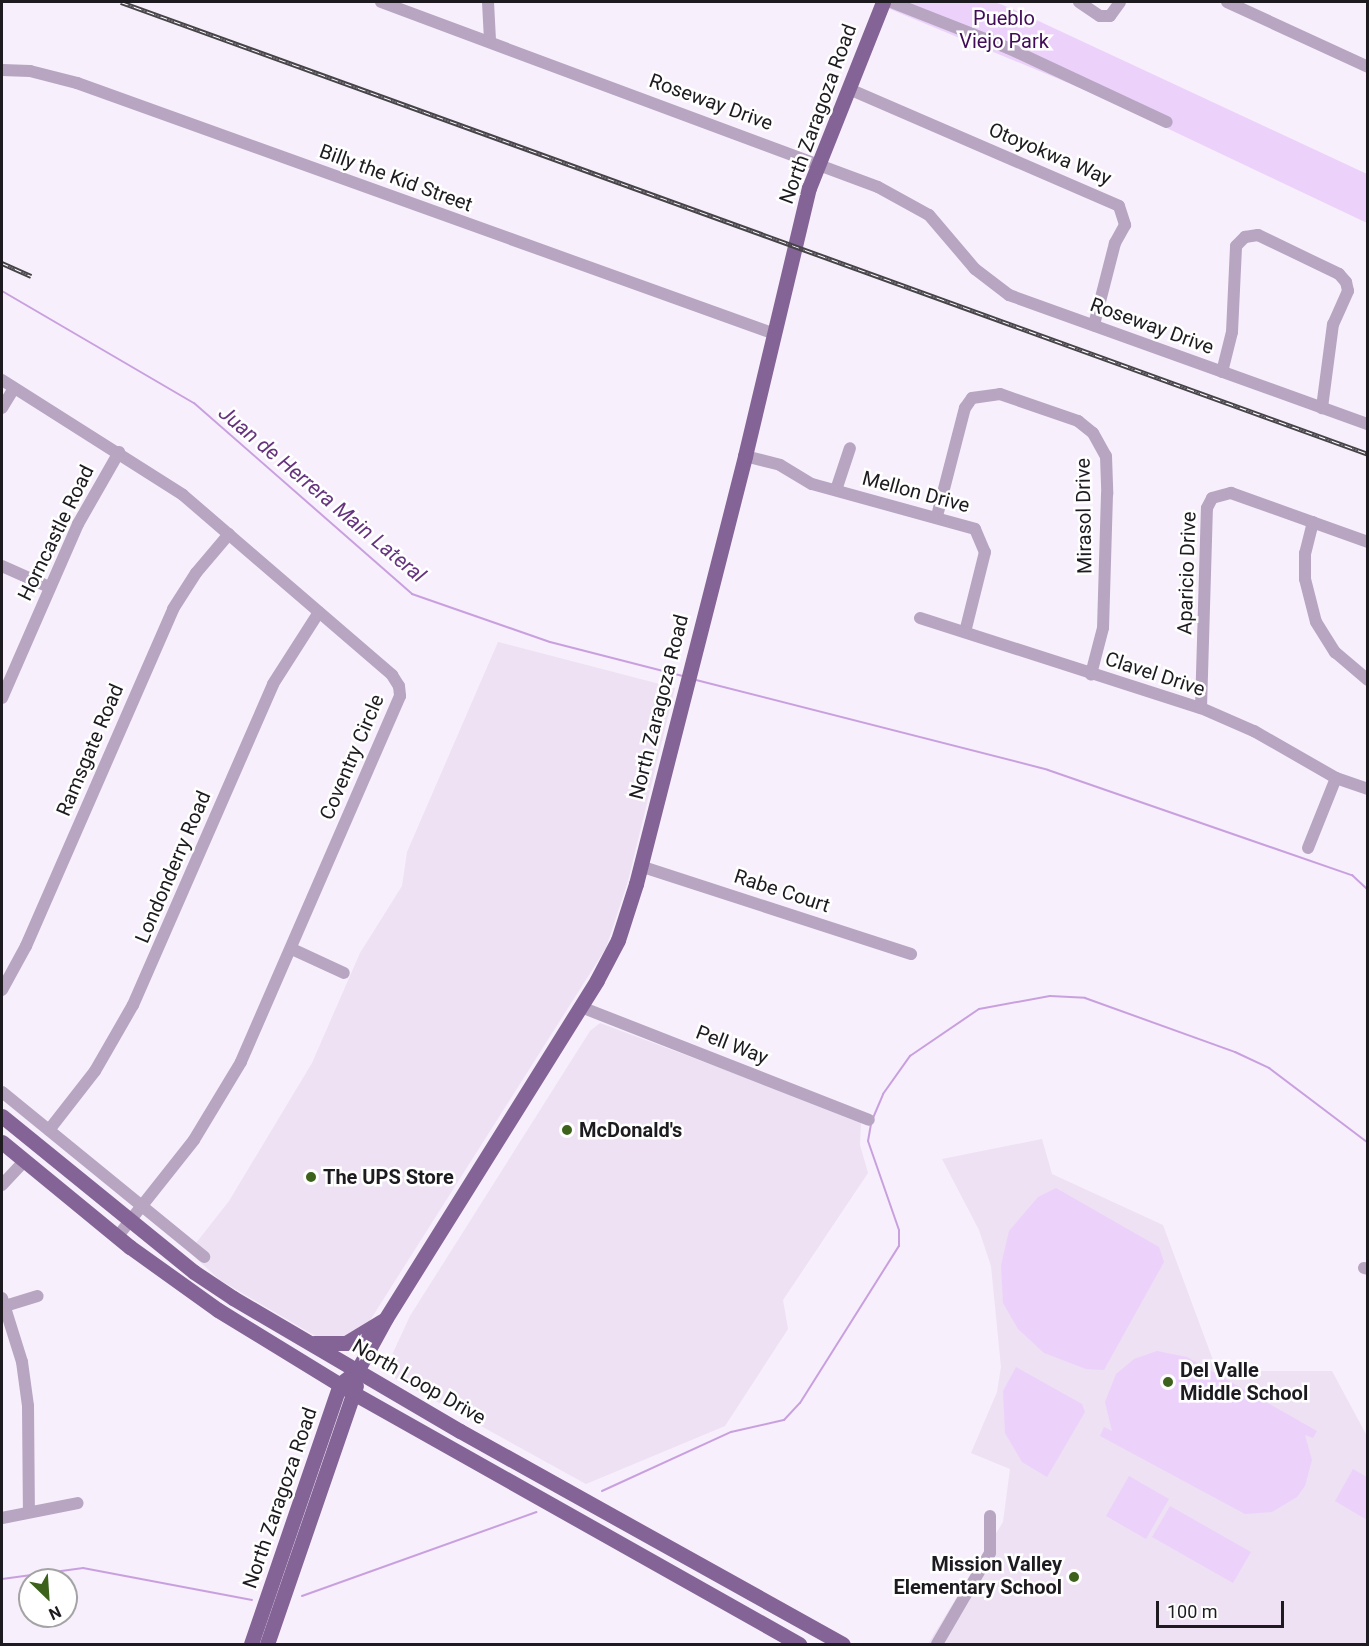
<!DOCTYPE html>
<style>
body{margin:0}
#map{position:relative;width:1369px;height:1646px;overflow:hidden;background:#f7effb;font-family:Roboto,sans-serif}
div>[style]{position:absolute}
.built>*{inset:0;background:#ede1f3}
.green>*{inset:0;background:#ecd2fa}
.stream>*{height:2px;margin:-1px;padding:0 1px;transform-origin:1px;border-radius:1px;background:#c9a0df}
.minor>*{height:12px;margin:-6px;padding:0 6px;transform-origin:6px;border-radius:6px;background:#b7a5c1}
.major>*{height:15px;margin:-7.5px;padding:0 7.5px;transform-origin:7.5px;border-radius:7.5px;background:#846496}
.rail>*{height:4.5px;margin-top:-2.25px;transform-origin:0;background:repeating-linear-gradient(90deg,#fff 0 7px,#474449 0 14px);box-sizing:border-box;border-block:2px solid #474449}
.dots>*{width:16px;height:16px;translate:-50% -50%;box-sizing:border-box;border:3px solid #fff;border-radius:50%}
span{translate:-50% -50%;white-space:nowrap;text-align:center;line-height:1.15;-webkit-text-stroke:5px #fff;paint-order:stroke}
.park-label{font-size:20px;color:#420c58}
.street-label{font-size:20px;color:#1d1b1f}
.poi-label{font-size:20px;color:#1d1b1f;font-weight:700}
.left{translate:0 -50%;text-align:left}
.right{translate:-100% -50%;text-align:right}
.water-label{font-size:21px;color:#66347f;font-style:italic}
.frame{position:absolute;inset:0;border:3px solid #1d1b1f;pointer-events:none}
.north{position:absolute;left:18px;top:1568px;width:60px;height:60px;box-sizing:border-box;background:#fff;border:2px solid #a5a4a5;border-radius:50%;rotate:155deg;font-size:16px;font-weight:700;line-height:24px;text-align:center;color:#1d1b1f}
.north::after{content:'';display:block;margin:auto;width:21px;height:27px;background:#3c621b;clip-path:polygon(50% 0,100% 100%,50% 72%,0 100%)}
.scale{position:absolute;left:1156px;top:1601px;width:128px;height:27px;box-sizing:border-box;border:3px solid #1d1b1f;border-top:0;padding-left:8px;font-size:18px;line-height:21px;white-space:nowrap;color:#1d1b1f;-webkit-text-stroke:4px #fff;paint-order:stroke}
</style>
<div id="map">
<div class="built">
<i style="clip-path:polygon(498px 642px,675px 688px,628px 881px,606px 948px,369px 1322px,351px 1337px,317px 1337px,220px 1280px,189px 1252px,229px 1201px,312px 1063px,360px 953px,402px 886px,407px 852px)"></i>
<i style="clip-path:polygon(600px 1023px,861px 1121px,860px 1145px,868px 1173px,783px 1300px,788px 1329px,725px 1426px,586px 1484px,396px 1379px,391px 1372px,391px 1357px,410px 1316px,590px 1031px)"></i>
<i style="clip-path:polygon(1042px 1139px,1052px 1174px,1163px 1225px,1217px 1371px,1332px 1371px,1367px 1436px,1367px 1644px,928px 1644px,1003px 1522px,1010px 1469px,971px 1453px,997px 1392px,1001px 1367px,991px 1266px,979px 1230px,942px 1159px)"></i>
</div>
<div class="green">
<i style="clip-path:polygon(873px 2px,995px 2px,1015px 10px,1367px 174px,1367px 223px,1097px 95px)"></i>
<i style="clip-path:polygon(1056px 1188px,1159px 1247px,1164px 1262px,1104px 1370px,1086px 1369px,1044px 1353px,1018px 1329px,1003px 1303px,1001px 1265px,1009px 1231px,1038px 1197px)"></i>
<i style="clip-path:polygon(1157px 1351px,1187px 1357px,1317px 1431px,1313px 1438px,1305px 1435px,1312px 1460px,1305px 1486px,1297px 1497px,1272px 1512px,1245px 1514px,1100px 1436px,1104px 1427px,1112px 1431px,1105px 1402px,1116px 1374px,1134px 1359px)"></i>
<i style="clip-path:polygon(1016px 1367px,1082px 1404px,1085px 1412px,1047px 1477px,1022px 1462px,1005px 1433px,1003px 1391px)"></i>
<i style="clip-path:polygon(1353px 1469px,1367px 1477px,1367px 1520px,1335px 1501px)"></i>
<i style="clip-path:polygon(1129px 1476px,1169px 1499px,1146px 1539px,1106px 1516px)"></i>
<i style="clip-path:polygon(1170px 1506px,1251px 1552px,1233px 1583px,1152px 1537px)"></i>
</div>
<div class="stream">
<i style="left:2px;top:291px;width:222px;rotate:30.3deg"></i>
<i style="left:194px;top:403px;width:290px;rotate:41.2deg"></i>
<i style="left:412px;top:594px;width:146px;rotate:19.2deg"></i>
<i style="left:550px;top:642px;width:136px;rotate:14.4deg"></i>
<i style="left:696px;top:680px;width:363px;rotate:14.3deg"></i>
<i style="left:1048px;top:770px;width:322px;rotate:19.1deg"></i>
<i style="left:1352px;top:875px;width:22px;rotate:43deg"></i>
<i style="left:873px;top:1118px;width:26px;rotate:-67deg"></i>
<i style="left:883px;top:1094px;width:47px;rotate:-54.6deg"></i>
<i style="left:910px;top:1056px;width:83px;rotate:-34.3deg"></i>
<i style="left:979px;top:1009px;width:72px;rotate:-10.4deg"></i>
<i style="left:1050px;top:996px;width:35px;rotate:3deg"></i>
<i style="left:1085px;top:998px;width:159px;rotate:19.8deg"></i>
<i style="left:1235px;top:1052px;width:38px;rotate:25deg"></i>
<i style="left:1269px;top:1068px;width:124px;rotate:37.1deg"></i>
<i style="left:602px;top:1491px;width:142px;rotate:-24.6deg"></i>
<i style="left:731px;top:1432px;width:54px;rotate:-12.8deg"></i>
<i style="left:784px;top:1420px;width:23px;rotate:-47deg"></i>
<i style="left:800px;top:1403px;width:186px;rotate:-57.8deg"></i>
<i style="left:899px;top:1246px;width:16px;rotate:-90deg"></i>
<i style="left:899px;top:1230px;width:94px;rotate:-109.2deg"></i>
<i style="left:868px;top:1141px;width:17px;rotate:-80deg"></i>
<i style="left:2px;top:1579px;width:82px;rotate:-7.7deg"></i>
<i style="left:83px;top:1568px;width:172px;rotate:10.7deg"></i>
<i style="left:302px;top:1596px;width:249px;rotate:-19.7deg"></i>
</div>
<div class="minor">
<i style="left:381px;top:2px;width:530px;rotate:20.42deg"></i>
<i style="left:878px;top:187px;width:58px;rotate:28.8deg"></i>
<i style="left:929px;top:215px;width:71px;rotate:49.6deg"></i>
<i style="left:975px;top:269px;width:43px;rotate:37.4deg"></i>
<i style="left:1009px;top:295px;width:381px;rotate:19.8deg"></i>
<i style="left:488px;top:2px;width:38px;rotate:87deg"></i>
<i style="left:891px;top:2px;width:126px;rotate:21.5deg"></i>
<i style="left:1008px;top:48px;width:175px;rotate:25deg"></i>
<i style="left:1079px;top:2px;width:25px;rotate:34deg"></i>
<i style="left:1100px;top:16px;width:10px"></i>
<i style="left:1110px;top:16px;width:17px;rotate:-54deg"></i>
<i style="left:1227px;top:2px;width:155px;rotate:24.7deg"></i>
<i style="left:2px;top:70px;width:28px;rotate:2deg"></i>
<i style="left:30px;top:71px;width:49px;rotate:14.3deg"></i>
<i style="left:77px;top:83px;width:742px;rotate:19.78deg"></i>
<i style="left:849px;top:89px;width:294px;rotate:23.4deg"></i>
<i style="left:1119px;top:206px;width:20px;rotate:72deg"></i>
<i style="left:1125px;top:225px;width:21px;rotate:119deg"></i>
<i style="left:1115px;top:243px;width:85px;rotate:104.4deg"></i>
<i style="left:1222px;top:372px;width:41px;rotate:-76deg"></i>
<i style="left:1232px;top:332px;width:86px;rotate:-87.3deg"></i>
<i style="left:1236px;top:246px;width:13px;rotate:-45deg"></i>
<i style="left:1245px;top:237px;width:13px;rotate:-9deg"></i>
<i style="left:1258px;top:235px;width:90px;rotate:25.7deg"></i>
<i style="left:1339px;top:274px;width:11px;rotate:49deg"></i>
<i style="left:1346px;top:282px;width:9px;rotate:77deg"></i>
<i style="left:1348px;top:291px;width:36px;rotate:114deg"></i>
<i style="left:1333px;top:324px;width:85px;rotate:97.5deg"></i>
<i style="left:2px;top:380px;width:214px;rotate:32.4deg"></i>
<i style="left:183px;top:495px;width:276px;rotate:40.7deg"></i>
<i style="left:392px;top:675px;width:13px;rotate:58deg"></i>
<i style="left:399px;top:686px;width:10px;rotate:84deg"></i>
<i style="left:400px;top:696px;width:399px;rotate:113.5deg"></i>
<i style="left:241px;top:1062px;width:91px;rotate:121.1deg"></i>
<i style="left:194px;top:1140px;width:122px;rotate:128.4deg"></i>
<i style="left:2px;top:408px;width:23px;rotate:-59deg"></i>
<i style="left:745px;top:456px;width:36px;rotate:14deg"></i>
<i style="left:780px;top:465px;width:37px;rotate:31deg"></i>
<i style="left:812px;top:484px;width:169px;rotate:15.4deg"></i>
<i style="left:975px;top:529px;width:25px;rotate:67deg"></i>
<i style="left:985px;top:552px;width:82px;rotate:104deg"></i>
<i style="left:836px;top:490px;width:44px;rotate:-71.6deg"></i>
<i style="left:937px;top:516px;width:112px;rotate:-75.5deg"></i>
<i style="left:965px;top:408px;width:12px;rotate:-55deg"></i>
<i style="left:972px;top:398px;width:28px;rotate:-8deg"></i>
<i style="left:1000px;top:394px;width:83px;rotate:19.1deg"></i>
<i style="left:1078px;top:421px;width:19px;rotate:39deg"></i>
<i style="left:1093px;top:433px;width:26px;rotate:61deg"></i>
<i style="left:1106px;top:456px;width:38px;rotate:88deg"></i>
<i style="left:1107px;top:494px;width:134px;rotate:91.7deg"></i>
<i style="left:1103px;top:628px;width:48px;rotate:104.6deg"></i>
<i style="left:1313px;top:522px;width:32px;rotate:104deg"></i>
<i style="left:1305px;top:553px;width:26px;rotate:90deg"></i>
<i style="left:1305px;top:579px;width:44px;rotate:75.7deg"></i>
<i style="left:1316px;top:622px;width:36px;rotate:58deg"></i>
<i style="left:1335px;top:652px;width:43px;rotate:40.3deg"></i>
<i style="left:2px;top:566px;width:51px;rotate:24.1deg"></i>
<i style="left:920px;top:618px;width:295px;rotate:17.8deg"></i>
<i style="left:1201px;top:708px;width:58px;rotate:23.5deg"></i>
<i style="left:1254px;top:731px;width:95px;rotate:29.8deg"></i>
<i style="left:1336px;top:778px;width:34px;rotate:19deg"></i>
<i style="left:2px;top:698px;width:190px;rotate:-66.4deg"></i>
<i style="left:78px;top:524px;width:83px;rotate:-60.3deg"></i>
<i style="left:1201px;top:708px;width:200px;rotate:-88.3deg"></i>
<i style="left:1207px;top:508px;width:11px;rotate:-63deg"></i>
<i style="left:1212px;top:498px;width:20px;rotate:-15deg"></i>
<i style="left:1231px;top:493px;width:145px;rotate:19.7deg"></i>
<i style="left:1308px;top:848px;width:75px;rotate:-68.2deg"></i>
<i style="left:640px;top:866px;width:285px;rotate:18deg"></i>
<i style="left:292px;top:949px;width:57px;rotate:24.8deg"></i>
<i style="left:2px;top:990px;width:50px;rotate:-61.4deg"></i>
<i style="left:26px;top:946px;width:368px;rotate:-66.4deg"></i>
<i style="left:173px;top:609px;width:43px;rotate:-57.4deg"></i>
<i style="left:196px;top:573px;width:51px;rotate:-49.8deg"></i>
<i style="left:581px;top:1007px;width:309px;rotate:21.4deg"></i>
<i style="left:2px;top:1092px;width:261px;rotate:39.2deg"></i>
<i style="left:49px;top:1130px;width:75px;rotate:-52.1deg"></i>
<i style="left:95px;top:1071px;width:76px;rotate:-60.1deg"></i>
<i style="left:133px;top:1005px;width:350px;rotate:-66.4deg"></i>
<i style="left:273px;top:684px;width:85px;rotate:-57.4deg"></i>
<i style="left:2px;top:1185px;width:33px;rotate:-47deg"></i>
<i style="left:1364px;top:1268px;width:4px;rotate:14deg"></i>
<i style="left:2px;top:1298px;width:67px;rotate:72.6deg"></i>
<i style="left:22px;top:1362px;width:44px;rotate:82.2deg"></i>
<i style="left:28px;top:1406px;width:106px;rotate:89.5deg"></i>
<i style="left:5px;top:1306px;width:34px;rotate:-17deg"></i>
<i style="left:2px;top:1518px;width:77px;rotate:-11.2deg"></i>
<i style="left:937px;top:1644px;width:105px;rotate:-59.8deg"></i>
<i style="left:990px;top:1553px;width:37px;rotate:-90deg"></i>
</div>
<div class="major">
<i style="left:2px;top:1116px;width:247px;rotate:39.1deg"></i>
<i style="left:194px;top:1272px;width:47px;rotate:33.7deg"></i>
<i style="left:233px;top:1298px;width:263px;rotate:30.4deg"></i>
<i style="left:460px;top:1431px;width:438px;rotate:29.1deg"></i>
<i style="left:2px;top:1142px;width:166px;rotate:39.4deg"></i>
<i style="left:130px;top:1247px;width:108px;rotate:35.6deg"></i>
<i style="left:218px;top:1310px;width:161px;rotate:31.5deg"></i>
<i style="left:355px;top:1394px;width:510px;rotate:29.38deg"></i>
<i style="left:314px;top:1343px;width:32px"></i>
<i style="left:346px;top:1343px;width:42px;rotate:-31.4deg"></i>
<i style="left:251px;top:1644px;width:275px;rotate:-71.1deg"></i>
<i style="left:340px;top:1384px;width:21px;rotate:-37deg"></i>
<i style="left:357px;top:1371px;width:60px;rotate:-61.3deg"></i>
<i style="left:386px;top:1318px;width:398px;rotate:-58deg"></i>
<i style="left:597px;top:980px;width:45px;rotate:-62.3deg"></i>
<i style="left:618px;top:940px;width:59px;rotate:-72.2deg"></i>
<i style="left:636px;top:884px;width:442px;rotate:-75.7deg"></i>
<i style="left:745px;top:456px;width:276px;rotate:-76.6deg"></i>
<i style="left:809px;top:188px;width:200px;rotate:-68.3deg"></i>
<i style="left:267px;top:1644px;width:273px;rotate:-71deg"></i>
</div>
<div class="rail">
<i style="left:121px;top:2px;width:1326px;rotate:19.92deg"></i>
<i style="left:2px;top:263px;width:32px;rotate:24deg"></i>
</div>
<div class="dots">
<i style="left:567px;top:1130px;background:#3c621b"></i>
<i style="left:311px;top:1177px;background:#3c621b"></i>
<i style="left:1168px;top:1382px;background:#3c621b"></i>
<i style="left:1074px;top:1577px;background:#3c621b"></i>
</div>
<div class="park-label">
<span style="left:1004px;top:30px">Pueblo<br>Viejo Park</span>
</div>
<div class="street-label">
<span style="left:711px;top:102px;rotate:20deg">Roseway Drive</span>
<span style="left:818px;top:114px;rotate:-70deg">North Zaragoza Road</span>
<span style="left:1050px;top:154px;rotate:23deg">Otoyokwa Way</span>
<span style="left:396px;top:178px;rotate:20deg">Billy the Kid Street</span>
<span style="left:1152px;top:326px;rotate:20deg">Roseway Drive</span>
<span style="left:916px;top:492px;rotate:15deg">Mellon Drive</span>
<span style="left:1084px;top:516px;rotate:-91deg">Mirasol Drive</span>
<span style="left:56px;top:533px;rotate:-64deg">Horncastle Road</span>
<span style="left:1187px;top:573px;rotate:-88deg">Aparicio Drive</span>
<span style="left:1155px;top:674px;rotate:18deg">Clavel Drive</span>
<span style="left:659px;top:707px;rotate:-76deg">North Zaragoza Road</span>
<span style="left:90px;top:750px;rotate:-67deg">Ramsgate Road</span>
<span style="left:352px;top:757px;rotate:-67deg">Coventry Circle</span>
<span style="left:173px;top:867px;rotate:-67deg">Londonderry Road</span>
<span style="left:782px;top:891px;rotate:18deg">Rabe Court</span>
<span style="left:732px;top:1045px;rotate:21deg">Pell Way</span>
<span style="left:419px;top:1382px;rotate:30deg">North Loop Drive</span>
<span style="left:280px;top:1498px;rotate:-71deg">North Zaragoza Road</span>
</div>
<div class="poi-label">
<span class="left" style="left:579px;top:1130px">McDonald's</span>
<span class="left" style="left:323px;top:1177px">The UPS Store</span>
<span class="left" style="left:1180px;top:1382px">Del Valle<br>Middle School</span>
<span class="right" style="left:1062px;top:1576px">Mission Valley<br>Elementary School</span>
</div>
<div class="water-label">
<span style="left:322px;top:494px;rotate:40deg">Juan de Herrera Main Lateral</span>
</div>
<div class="frame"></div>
<div class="north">N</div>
<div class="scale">100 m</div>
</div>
